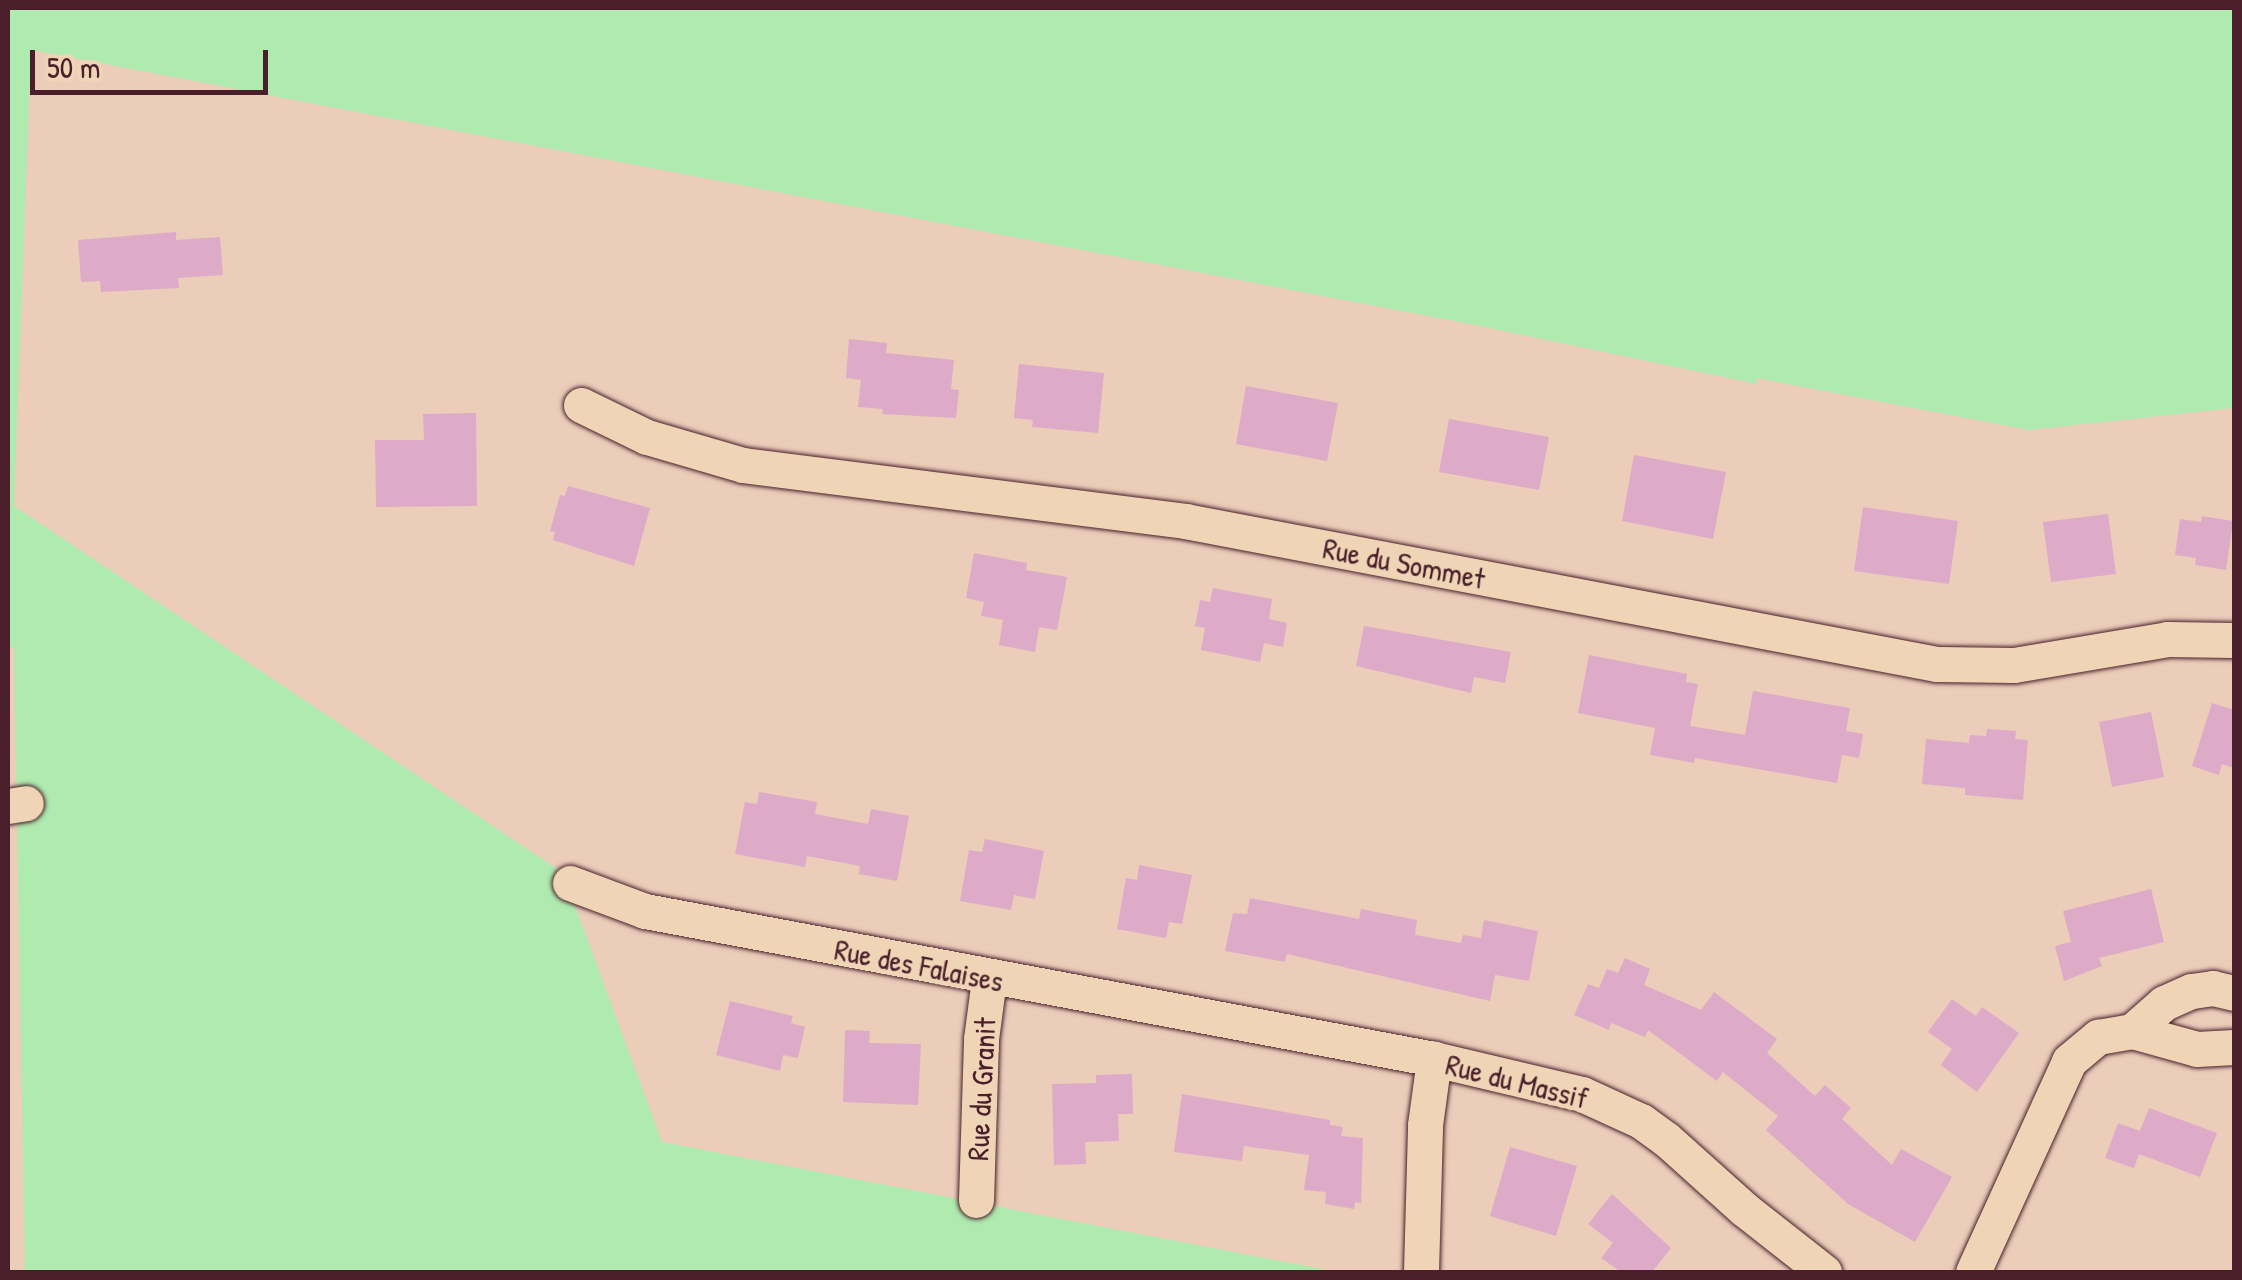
<!DOCTYPE html>
<style>
body{margin:0}
#map{position:relative;width:2242px;height:1280px;overflow:hidden;background:#ebcdba;font-family:"Patrick Hand",sans-serif}
div>[style]{position:absolute}
.green>*{inset:0;background:#afeaaf}
.building>*{inset:0;background:#ddabc8}
.roads{filter:drop-shadow(0 0 2px #4a1f2b) drop-shadow(0 0 2px #4a1f2b)}
.minor>*{height:35px;margin:-17.5px;padding:0 17.5px;transform-origin:17.5px;border-radius:17.5px;background:#efd5b6}
span{translate:-50% -50%;white-space:nowrap;text-align:center;line-height:1.15;-webkit-text-stroke:9px #efd5b6;paint-order:stroke}
.street-label{font-size:30px;color:#4a1f2b}
.frame{position:absolute;inset:0;border:10px solid #4a1f2b;pointer-events:none}
.scale{position:absolute;left:30px;top:50px;width:238px;height:45px;box-sizing:border-box;border:5px solid #4a1f2b;border-top:0;padding-left:12px;font-size:30px;line-height:35px;white-space:nowrap;color:#4a1f2b;-webkit-text-stroke:8px #efd5b6;paint-order:stroke}
</style>
<div id="map">
<div class="green">
<i style="clip-path:polygon(8px 8px,2234px 8px,2234px 408px,2029px 430px,1756px 378px,1757px 384px,1470px 324px,31px 50px,14px 506px,563px 873px,662px 1142px,1337px 1272px,25px 1272px,14px 648px,8px 647px)"></i>
</div>
<div class="building">
<i style="clip-path:polygon(176px 232px,176px 240px,220px 237px,223px 275px,178px 278px,179px 288px,101px 292px,100px 281px,81px 282px,78px 240px)"></i>
<i style="clip-path:polygon(849px 339px,887px 343px,886px 353px,954px 360px,951px 389px,959px 390px,956px 418px,882px 414px,883px 409px,858px 407px,861px 380px,846px 378px)"></i>
<i style="clip-path:polygon(1019px 364px,1104px 373px,1098px 433px,1032px 427px,1033px 420px,1014px 418px)"></i>
<i style="clip-path:polygon(1246px 386px,1338px 403px,1327px 461px,1236px 444px)"></i>
<i style="clip-path:polygon(476px 413px,477px 506px,376px 507px,375px 440px,424px 440px,423px 414px)"></i>
<i style="clip-path:polygon(1449px 419px,1549px 437px,1539px 490px,1439px 472px)"></i>
<i style="clip-path:polygon(1634px 455px,1726px 472px,1713px 539px,1622px 521px)"></i>
<i style="clip-path:polygon(568px 486px,650px 508px,634px 566px,553px 540px,555px 532px,550px 531px,560px 495px,565px 496px)"></i>
<i style="clip-path:polygon(1863px 507px,1958px 521px,1949px 584px,1854px 571px)"></i>
<i style="clip-path:polygon(2108px 514px,2116px 574px,2051px 582px,2043px 522px)"></i>
<i style="clip-path:polygon(2202px 516px,2233px 521px,2226px 570px,2195px 565px,2196px 558px,2175px 555px,2180px 519px,2201px 522px)"></i>
<i style="clip-path:polygon(974px 553px,1027px 563px,1026px 570px,1067px 577px,1057px 630px,1039px 627px,1035px 652px,999px 645px,1003px 620px,981px 616px,984px 602px,966px 598px)"></i>
<i style="clip-path:polygon(1213px 588px,1272px 599px,1269px 619px,1287px 623px,1283px 647px,1264px 643px,1260px 662px,1201px 650px,1205px 628px,1195px 626px,1200px 600px,1210px 602px)"></i>
<i style="clip-path:polygon(1364px 626px,1511px 652px,1505px 683px,1474px 677px,1471px 693px,1356px 666px)"></i>
<i style="clip-path:polygon(1589px 655px,1687px 674px,1686px 682px,1698px 684px,1690px 726px,1745px 735px,1753px 691px,1850px 708px,1846px 731px,1863px 734px,1859px 758px,1842px 755px,1837px 783px,1695px 758px,1694px 763px,1650px 755px,1655px 728px,1578px 713px)"></i>
<i style="clip-path:polygon(2212px 703px,2234px 710px,2234px 768px,2222px 764px,2219px 775px,2192px 766px)"></i>
<i style="clip-path:polygon(2151px 712px,2164px 777px,2112px 787px,2099px 722px)"></i>
<i style="clip-path:polygon(1987px 729px,2016px 731px,2015px 739px,2028px 740px,2023px 800px,1965px 795px,1965px 788px,1922px 784px,1926px 739px,1969px 743px,1970px 735px,1986px 736px)"></i>
<i style="clip-path:polygon(759px 792px,817px 802px,815px 814px,868px 824px,871px 809px,909px 816px,897px 881px,859px 874px,860px 866px,807px 856px,805px 867px,735px 854px,745px 802px,757px 804px)"></i>
<i style="clip-path:polygon(985px 839px,1044px 851px,1035px 899px,1014px 895px,1011px 910px,960px 901px,969px 850px,982px 852px)"></i>
<i style="clip-path:polygon(1139px 865px,1192px 875px,1182px 924px,1169px 922px,1166px 938px,1117px 929px,1126px 878px,1137px 880px)"></i>
<i style="clip-path:polygon(2151px 889px,2164px 942px,2099px 958px,2102px 966px,2064px 981px,2055px 946px,2071px 942px,2063px 911px)"></i>
<i style="clip-path:polygon(1250px 898px,1359px 919px,1361px 909px,1417px 920px,1415px 935px,1461px 943px,1463px 935px,1481px 938px,1484px 920px,1538px 931px,1529px 981px,1495px 975px,1490px 1001px,1287px 954px,1285px 962px,1225px 951px,1233px 913px,1247px 914px)"></i>
<i style="clip-path:polygon(1625px 958px,1650px 969px,1644px 985px,1701px 1010px,1714px 992px,1777px 1039px,1767px 1053px,1815px 1096px,1825px 1085px,1851px 1108px,1842px 1119px,1892px 1165px,1901px 1149px,1952px 1177px,1915px 1242px,1848px 1204px,1766px 1130px,1778px 1116px,1723px 1072px,1717px 1081px,1648px 1030px,1645px 1037px,1611px 1023px,1609px 1030px,1574px 1015px,1588px 984px,1599px 988px,1607px 969px,1618px 973px)"></i>
<i style="clip-path:polygon(1952px 999px,1976px 1016px,1982px 1007px,2019px 1033px,1977px 1092px,1941px 1065px,1952px 1049px,1928px 1032px)"></i>
<i style="clip-path:polygon(730px 1001px,793px 1016px,791px 1023px,805px 1027px,798px 1058px,783px 1055px,780px 1071px,716px 1055px)"></i>
<i style="clip-path:polygon(845px 1030px,870px 1031px,869px 1043px,921px 1044px,918px 1105px,843px 1102px)"></i>
<i style="clip-path:polygon(1132px 1074px,1133px 1114px,1118px 1114px,1119px 1141px,1085px 1142px,1086px 1164px,1054px 1165px,1052px 1084px,1096px 1083px,1096px 1075px)"></i>
<i style="clip-path:polygon(1182px 1094px,1330px 1120px,1330px 1125px,1343px 1127px,1341px 1136px,1363px 1138px,1361px 1203px,1355px 1202px,1354px 1209px,1325px 1204px,1326px 1192px,1304px 1190px,1309px 1155px,1244px 1146px,1242px 1161px,1174px 1152px)"></i>
<i style="clip-path:polygon(2149px 1108px,2217px 1133px,2200px 1177px,2139px 1154px,2134px 1168px,2105px 1158px,2118px 1123px,2140px 1131px)"></i>
<i style="clip-path:polygon(1510px 1147px,1577px 1166px,1556px 1236px,1490px 1216px)"></i>
<i style="clip-path:polygon(1612px 1194px,1671px 1248px,1652px 1272px,1621px 1272px,1601px 1258px,1613px 1243px,1588px 1224px)"></i>
</div>
<div class="roads">
<div class="minor">
<i style="left:581px;top:405px;width:73px;rotate:25.9deg"></i>
<i style="left:647px;top:437px;width:100px;rotate:16.3deg"></i>
<i style="left:743px;top:465px;width:446px;rotate:7.2deg"></i>
<i style="left:1185px;top:521px;width:765px;rotate:10.77deg"></i>
<i style="left:1937px;top:664px;width:77px;rotate:0.7deg"></i>
<i style="left:2014px;top:665px;width:155px;rotate:-9.6deg"></i>
<i style="left:2167px;top:639px;width:67px;rotate:0.9deg"></i>
<i style="left:8px;top:806px;width:18px;rotate:-9deg"></i>
<i style="left:570px;top:883px;width:80px;rotate:20.5deg"></i>
<i style="left:645px;top:911px;width:803px;rotate:10.62deg"></i>
<i style="left:1434px;top:1059px;width:152px;rotate:13.3deg"></i>
<i style="left:1582px;top:1094px;width:65px;rotate:24.6deg"></i>
<i style="left:1641px;top:1121px;width:31px;rotate:36deg"></i>
<i style="left:1666px;top:1139px;width:105px;rotate:41.9deg"></i>
<i style="left:1744px;top:1209px;width:102px;rotate:38.2deg"></i>
<i style="left:2234px;top:993px;width:22px;rotate:-167deg"></i>
<i style="left:2213px;top:988px;width:22px;rotate:172deg"></i>
<i style="left:2191px;top:991px;width:30px;rotate:156deg"></i>
<i style="left:2164px;top:1003px;width:43px;rotate:138.8deg"></i>
<i style="left:2132px;top:1031px;width:67px;rotate:15.5deg"></i>
<i style="left:2197px;top:1049px;width:37px;rotate:-3deg"></i>
<i style="left:976px;top:1200px;width:161px;rotate:-88.2deg"></i>
<i style="left:981px;top:1039px;width:61px;rotate:-82.4deg"></i>
<i style="left:1421px;top:1272px;width:147px;rotate:-88.4deg"></i>
<i style="left:1425px;top:1125px;width:67px;rotate:-82.2deg"></i>
<i style="left:1973px;top:1272px;width:232px;rotate:-65.5deg"></i>
<i style="left:2069px;top:1061px;width:38px;rotate:-40deg"></i>
<i style="left:2098px;top:1037px;width:35px;rotate:-10deg"></i>
</div>
</div>
<div class="street-label">
<span style="left:1404px;top:563px;rotate:11deg">Rue du Sommet</span>
<span style="left:919px;top:965px;rotate:11deg">Rue des Falaises</span>
<span style="left:1517px;top:1081px;rotate:14deg">Rue du Massif</span>
<span style="left:981px;top:1089px;rotate:-87deg">Rue du Granit</span>
</div>
<div class="frame"></div>
<div class="scale">50 m</div>
</div>
